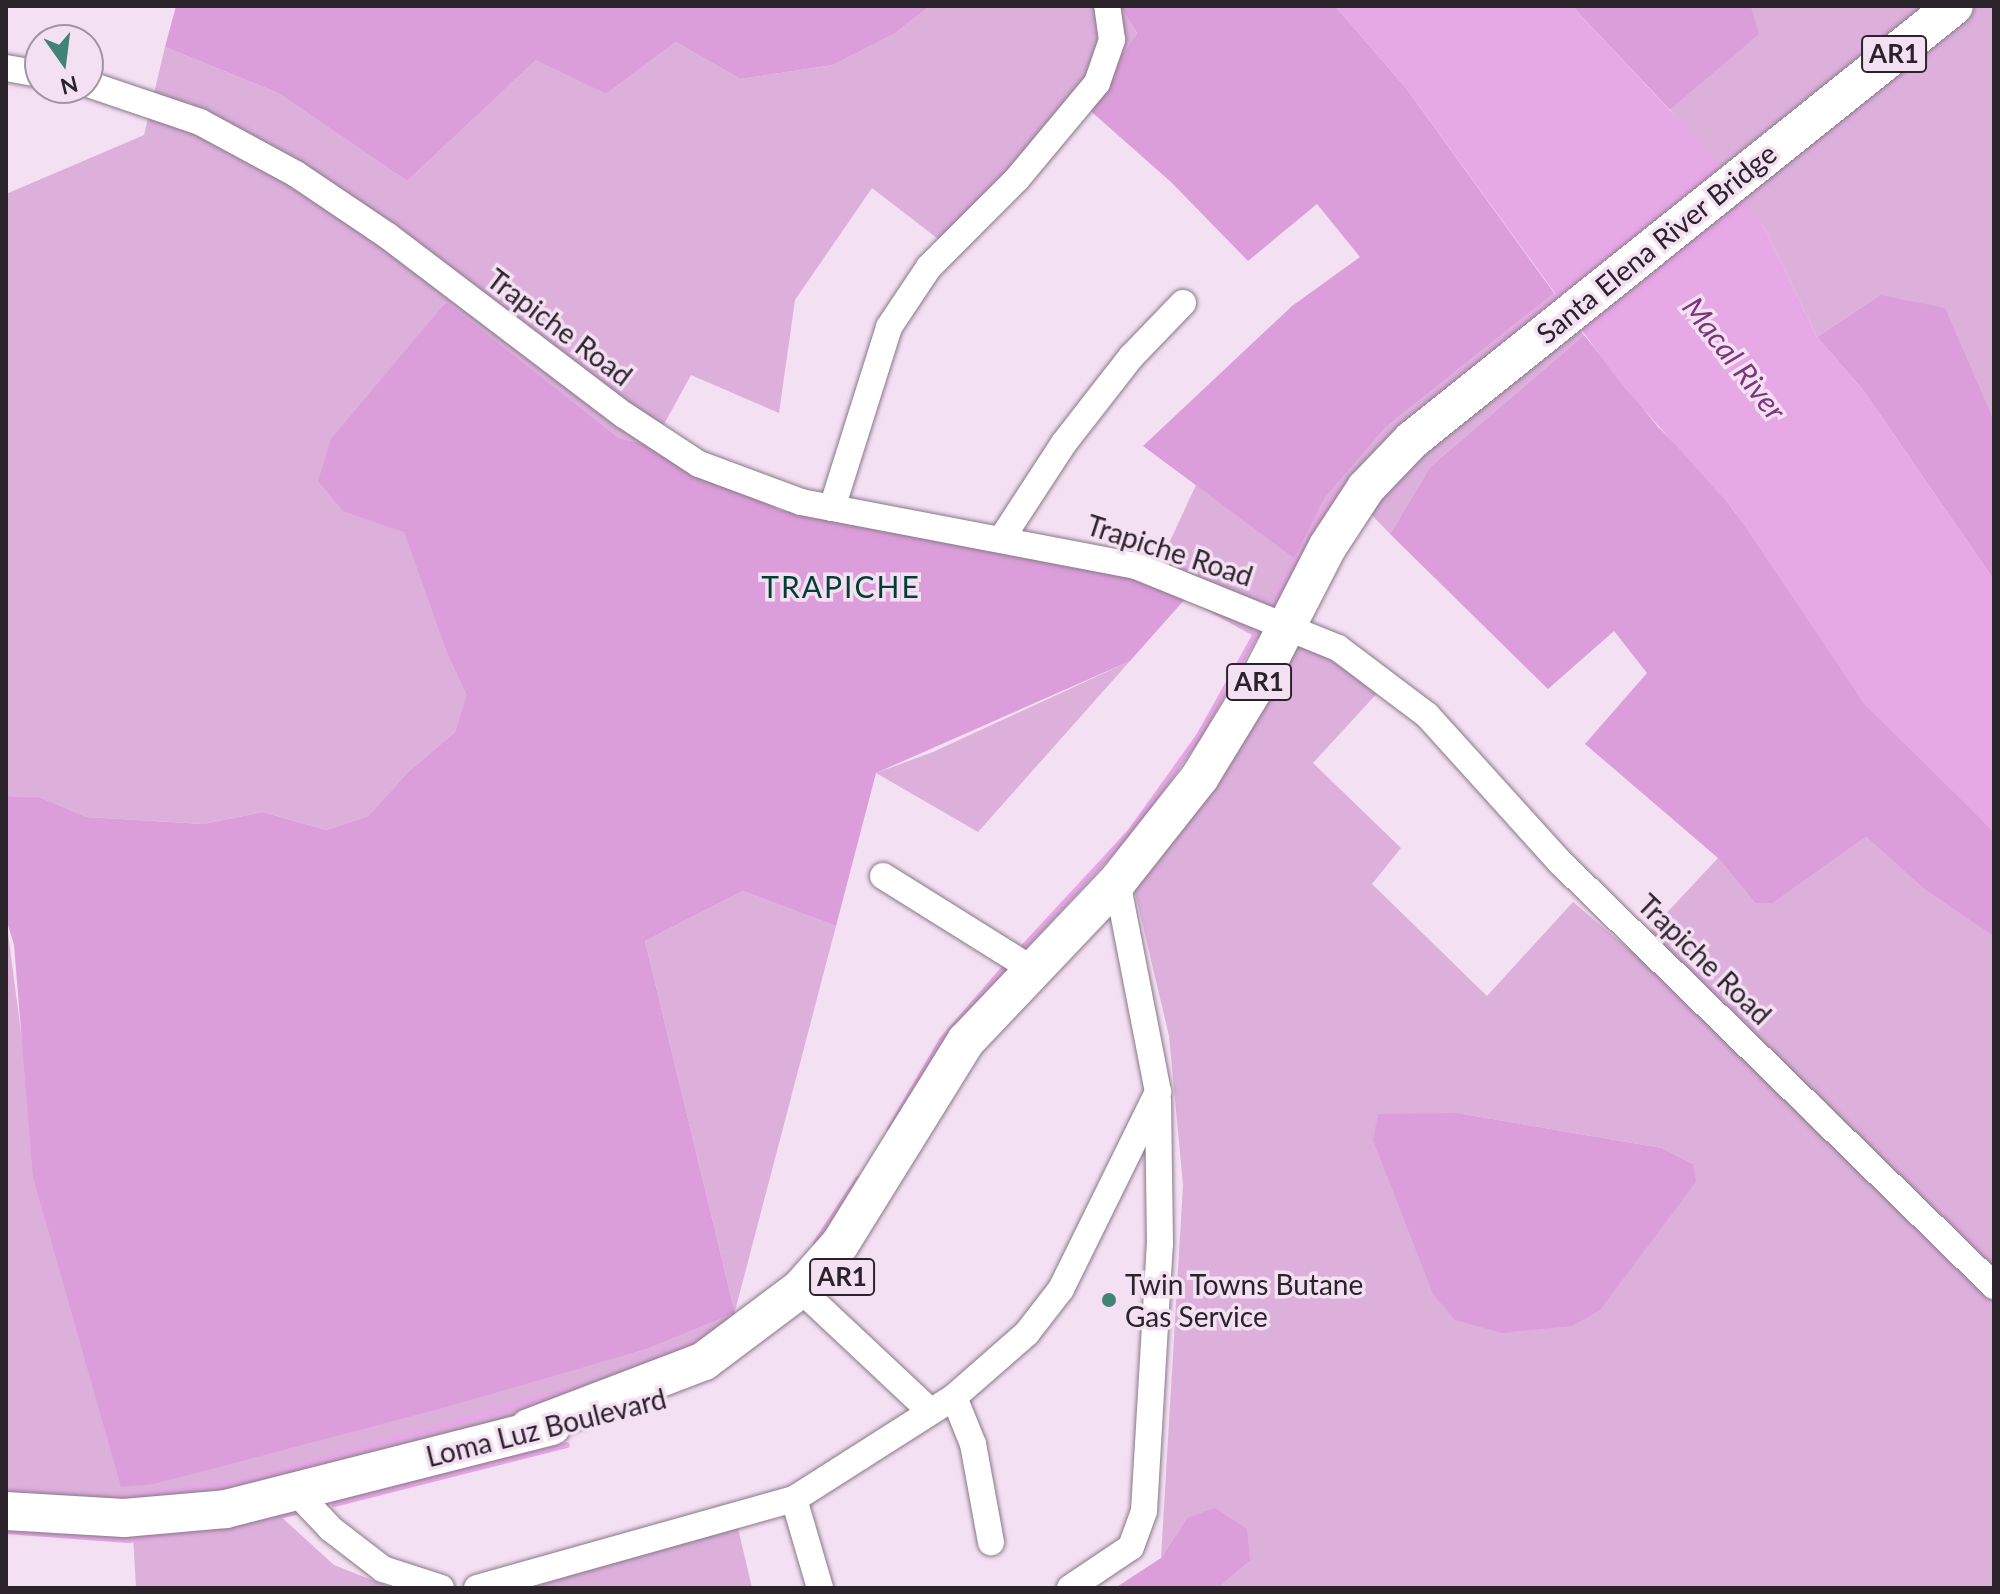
<!DOCTYPE html>
<style>
body{margin:0}
#map{position:relative;width:2000px;height:1594px;overflow:hidden;background:#f4e0f3;font-family:Lato,sans-serif}
div>[style]{position:absolute}
.green>*{inset:0;background:#ddb0dc}
.forest>*{inset:0;background:#db9eda}
.water>*{inset:0;background:#e7a8e6}
.stream>*{height:6px;margin:-3px;padding:0 3px;transform-origin:3px;border-radius:3px;background:#e7a8e6}
.roads{filter:drop-shadow(0 0 2px #897889) drop-shadow(0 0 2px #897889)}
.minor>*{height:26px;margin:-13px;padding:0 13px;transform-origin:13px;border-radius:13px;background:#fff}
.highway>*{height:38px;margin:-19px;padding:0 19px;transform-origin:19px;border-radius:19px;background:#fff}
.dots>*{width:22px;height:22px;translate:-50% -50%;box-sizing:border-box;border:4px solid #f4e0f3;border-radius:50%}
span{translate:-50% -50%;white-space:nowrap;text-align:center;line-height:1.15;-webkit-text-stroke:7px #f4e0f3;paint-order:stroke}
.shield-label span{padding:2px 6px;background:#f4e0f3;border:2px solid;border-radius:6px;-webkit-text-stroke-width:0}
.shield-label{font-size:26px;color:#2b232a;font-weight:700}
.street-label{font-size:28px;color:#2b232a}
.poi-label{font-size:28px;color:#2b232a}
.left{translate:0 -50%;text-align:left}
.water-label{font-size:30px;color:#7c347d;font-style:italic}
.neighbourhood-label{font-size:30px;color:#013e34;letter-spacing:2px}
.frame{position:absolute;inset:0;border:8px solid #2b232a;pointer-events:none}
.north{position:absolute;left:24px;top:24px;width:80px;height:80px;box-sizing:border-box;background:#f4e0f3;border:2px solid #a494a3;border-radius:50%;rotate:166deg;font-size:22px;font-weight:700;line-height:32px;text-align:center;color:#2b232a}
.north::after{content:'';display:block;margin:auto;width:28px;height:36px;background:#418374;clip-path:polygon(50% 0,100% 100%,50% 72%,0 100%)}
</style>
<div id="map">
<div class="green">
<i style="clip-path:polygon(930px 6px,1120px 6px,1137px 33px,1086px 107px,955px 252px,872px 188px,795px 300px,779px 413px,691px 375px,652px 446px,619px 438px,445px 302px,344px 512px,404px 531px,446px 651px,468px 695px,455px 732px,408px 772px,368px 816px,326px 830px,263px 812px,203px 824px,87px 817px,39px 797px,6px 796px,6px 194px,144px 135px,165px 47px,278px 93px,407px 181px,537px 59px,606px 94px,676px 42px,740px 79px,833px 65px,894px 34px)"></i>
<i style="clip-path:polygon(1751px 6px,1994px 6px,1994px 421px,1980px 397px,1880px 295px,1817px 337px,1765px 229px,1670px 110px,1758px 34px)"></i>
<i style="clip-path:polygon(1554px 293px,1584px 335px,1430px 467px,1390px 534px,1368px 511px,1466px 377px,1261px 640px,1152px 580px,1196px 485px,1294px 557px,1324px 497px,1386px 427px)"></i>
<i style="clip-path:polygon(evenodd,1298px 641px,1381px 689px,1313px 763px,1401px 848px,1372px 884px,1487px 996px,1573px 902px,1631px 951px,1718px 858px,1755px 903px,1773px 903px,1866px 837px,1924px 889px,1994px 937px,1994px 1588px,1218px 1588px,1250px 1561px,1187px 1518px,1161px 1558px,1183px 1185px,1169px 1036px,1134px 888px,1196px 813px,1298px 641px,1457px 1113px,1662px 1148px,1693px 1164px,1457px 1113px)"></i>
<i style="clip-path:polygon(1130px 661px,978px 832px,876px 773px,933px 752px)"></i>
<i style="clip-path:polygon(743px 891px,836px 926px,729px 1334px,571px 1400px,250px 1489px,169px 1502px,6px 1498px,6px 918px,27px 1078px,155px 1484px,647px 1349px,735px 1313px,645px 941px)"></i>
<i style="clip-path:polygon(277px 1513px,334px 1565px,392px 1588px,136px 1588px,133px 1535px,194px 1530px)"></i>
<i style="clip-path:polygon(737px 1524px,752px 1588px,530px 1588px)"></i>
</div>
<div class="forest">
<i style="clip-path:polygon(176px 6px,930px 6px,894px 34px,833px 65px,740px 79px,676px 42px,606px 94px,536px 60px,407px 181px,278px 93px,165px 47px)"></i>
<i style="clip-path:polygon(1120px 6px,1335px 6px,1406px 88px,1554px 293px,1386px 427px,1325px 497px,1294px 558px,1143px 446px,1292px 306px,1360px 257px,1317px 204px,1248px 261px,1171px 182px,1086px 107px,1137px 33px)"></i>
<i style="clip-path:polygon(1572px 6px,1751px 6px,1759px 34px,1670px 110px)"></i>
<i style="clip-path:polygon(1880px 295px,1945px 308px,1994px 421px,1994px 580px,1863px 390px,1817px 337px)"></i>
<i style="clip-path:polygon(446px 302px,619px 438px,652px 446px,780px 510px,1152px 580px,1186px 598px,1130px 661px,876px 773px,836px 926px,743px 891px,645px 941px,735px 1313px,647px 1349px,446px 1407px,155px 1484px,121px 1487px,33px 1177px,14px 945px,6px 918px,6px 796px,39px 797px,87px 817px,203px 824px,263px 812px,326px 830px,368px 816px,408px 772px,455px 732px,467px 695px,446px 651px,404px 532px,344px 512px,318px 481px,331px 439px)"></i>
<i style="clip-path:polygon(1584px 335px,1658px 427px,1707px 475px,1915px 751px,1994px 832px,1994px 937px,1924px 889px,1866px 837px,1773px 903px,1755px 903px,1718px 858px,1585px 744px,1647px 673px,1614px 631px,1548px 689px,1390px 534px,1430px 467px)"></i>
<i style="clip-path:polygon(1457px 1113px,1662px 1148px,1693px 1164px,1696px 1182px,1600px 1310px,1572px 1326px,1502px 1333px,1455px 1320px,1433px 1294px,1373px 1140px,1378px 1114px)"></i>
<i style="clip-path:polygon(1215px 1508px,1247px 1529px,1250px 1561px,1218px 1588px,1115px 1588px,1161px 1558px,1187px 1518px)"></i>
</div>
<div class="water">
<i style="clip-path:polygon(1335px 6px,1572px 6px,1706px 149px,1765px 229px,1817px 337px,1863px 390px,1994px 580px,1994px 832px,1865px 705px,1733px 509px,1621px 384px,1406px 88px)"></i>
</div>
<div class="stream">
<i style="left:1399px;top:427px;width:212px;rotate:-39.8deg"></i>
<i style="left:1268px;top:611px;width:123px;rotate:-60.7deg"></i>
<i style="left:1328px;top:504px;width:34px;rotate:-47deg"></i>
<i style="left:1019px;top:952px;width:165px;rotate:-47.2deg"></i>
<i style="left:1131px;top:831px;width:117px;rotate:-54.4deg"></i>
<i style="left:1199px;top:736px;width:127px;rotate:-60.8deg"></i>
<i style="left:890px;top:1129px;width:103px;rotate:-59.7deg"></i>
<i style="left:942px;top:1040px;width:102px;rotate:-49deg"></i>
<i style="left:816px;top:1243px;width:77px;rotate:-56.7deg"></i>
<i style="left:650px;top:1362px;width:61px;rotate:-23.2deg"></i>
<i style="left:6px;top:1490px;width:63px;rotate:5.4deg"></i>
<i style="left:104px;top:1499px;width:133px;rotate:-6.5deg"></i>
<i style="left:236px;top:1484px;width:364px;rotate:-15.6deg"></i>
<i style="left:334px;top:1504px;width:240px;rotate:-14.2deg"></i>
<i style="left:252px;top:1522px;width:45px;rotate:-12.8deg"></i>
<i style="left:6px;top:1531px;width:122px;rotate:4.2deg"></i>
<i style="left:128px;top:1540px;width:102px;rotate:-7.3deg"></i>
</div>
<div class="roads">
<div class="minor">
<i style="left:6px;top:68px;width:35px;rotate:10deg"></i>
<i style="left:88px;top:84px;width:118px;rotate:18.7deg"></i>
<i style="left:200px;top:122px;width:109px;rotate:28.4deg"></i>
<i style="left:296px;top:174px;width:111px;rotate:34deg"></i>
<i style="left:388px;top:236px;width:296px;rotate:37.2deg"></i>
<i style="left:624px;top:415px;width:90px;rotate:33.2deg"></i>
<i style="left:699px;top:464px;width:109px;rotate:20.4deg"></i>
<i style="left:801px;top:502px;width:341px;rotate:10.8deg"></i>
<i style="left:1136px;top:566px;width:218px;rotate:22.1deg"></i>
<i style="left:1338px;top:648px;width:111px;rotate:37deg"></i>
<i style="left:1427px;top:715px;width:198px;rotate:47.9deg"></i>
<i style="left:1560px;top:862px;width:607px;rotate:44.33deg"></i>
<i style="left:832px;top:508px;width:190px;rotate:-72.5deg"></i>
<i style="left:889px;top:327px;width:72px;rotate:-56.3deg"></i>
<i style="left:929px;top:267px;width:124px;rotate:-45deg"></i>
<i style="left:1017px;top:179px;width:125px;rotate:-50.2deg"></i>
<i style="left:1097px;top:83px;width:46px;rotate:-70.8deg"></i>
<i style="left:1112px;top:40px;width:34px;rotate:-98deg"></i>
<i style="left:1002px;top:538px;width:113px;rotate:-56.9deg"></i>
<i style="left:1064px;top:443px;width:109px;rotate:-52.1deg"></i>
<i style="left:1131px;top:357px;width:75px;rotate:-46.1deg"></i>
<i style="left:883px;top:876px;width:179px;rotate:32deg"></i>
<i style="left:800px;top:1289px;width:178px;rotate:43.2deg"></i>
<i style="left:954px;top:1397px;width:51px;rotate:68deg"></i>
<i style="left:973px;top:1444px;width:100px;rotate:79.6deg"></i>
<i style="left:296px;top:1492px;width:51px;rotate:46.6deg"></i>
<i style="left:331px;top:1529px;width:66px;rotate:37.6deg"></i>
<i style="left:383px;top:1569px;width:61px;rotate:18.1deg"></i>
<i style="left:794px;top:1499px;width:93px;rotate:73.7deg"></i>
<i style="left:477px;top:1588px;width:329px;rotate:-15.7deg"></i>
<i style="left:794px;top:1499px;width:190px;rotate:-32.5deg"></i>
<i style="left:954px;top:1397px;width:97px;rotate:-41.2deg"></i>
<i style="left:1027px;top:1333px;width:56px;rotate:-52.3deg"></i>
<i style="left:1061px;top:1289px;width:220px;rotate:-63.8deg"></i>
<i style="left:1158px;top:1092px;width:214px;rotate:-101deg"></i>
<i style="left:1070px;top:1588px;width:73px;rotate:-33.9deg"></i>
<i style="left:1131px;top:1547px;width:38px;rotate:-70deg"></i>
<i style="left:1144px;top:1511px;width:267px;rotate:-86.6deg"></i>
<i style="left:1160px;top:1244px;width:144px;rotate:-90.8deg"></i>
</div>
<div class="highway">
<i style="left:529px;top:1428px;width:187px;rotate:-20.9deg"></i>
<i style="left:704px;top:1361px;width:120px;rotate:-36.9deg"></i>
<i style="left:800px;top:1289px;width:60px;rotate:-48.4deg"></i>
<i style="left:840px;top:1244px;width:239px;rotate:-58.2deg"></i>
<i style="left:966px;top:1041px;width:219px;rotate:-46.5deg"></i>
<i style="left:1117px;top:882px;width:134px;rotate:-51.7deg"></i>
<i style="left:1200px;top:777px;width:111px;rotate:-58.6deg"></i>
<i style="left:1258px;top:682px;width:153px;rotate:-62.8deg"></i>
<i style="left:1328px;top:546px;width:69px;rotate:-56.8deg"></i>
<i style="left:1366px;top:488px;width:66px;rotate:-46.2deg"></i>
<i style="left:1412px;top:440px;width:694px;rotate:-38.69deg"></i>
<i style="left:6px;top:1511px;width:118px;rotate:3.4deg"></i>
<i style="left:124px;top:1518px;width:102px;rotate:-5deg"></i>
<i style="left:226px;top:1509px;width:336px;rotate:-14.3deg"></i>
</div>
</div>
<div class="dots">
<i style="left:1109px;top:1300px;background:#418374"></i>
</div>
<div class="shield-label">
<span style="left:1894px;top:54px">AR1</span>
<span style="left:1259px;top:682px">AR1</span>
<span style="left:842px;top:1277px">AR1</span>
</div>
<div class="street-label">
<span style="left:1656px;top:243px;rotate:-39deg">Santa Elena River Bridge</span>
<span style="left:560px;top:327px;rotate:37deg">Trapiche Road</span>
<span style="left:1170px;top:550px;rotate:18deg">Trapiche Road</span>
<span style="left:1705px;top:959px;rotate:44deg">Trapiche Road</span>
<span style="left:546px;top:1427px;rotate:-14deg">Loma Luz Boulevard</span>
</div>
<div class="poi-label">
<span class="left" style="left:1125px;top:1300px">Twin Towns Butane<br>Gas Service</span>
</div>
<div class="water-label">
<span style="left:1735px;top:358px;rotate:52deg">Macal River</span>
</div>
<div class="neighbourhood-label">
<span style="left:841px;top:586px">TRAPICHE</span>
</div>
<div class="frame"></div>
<div class="north">N</div>
</div>
